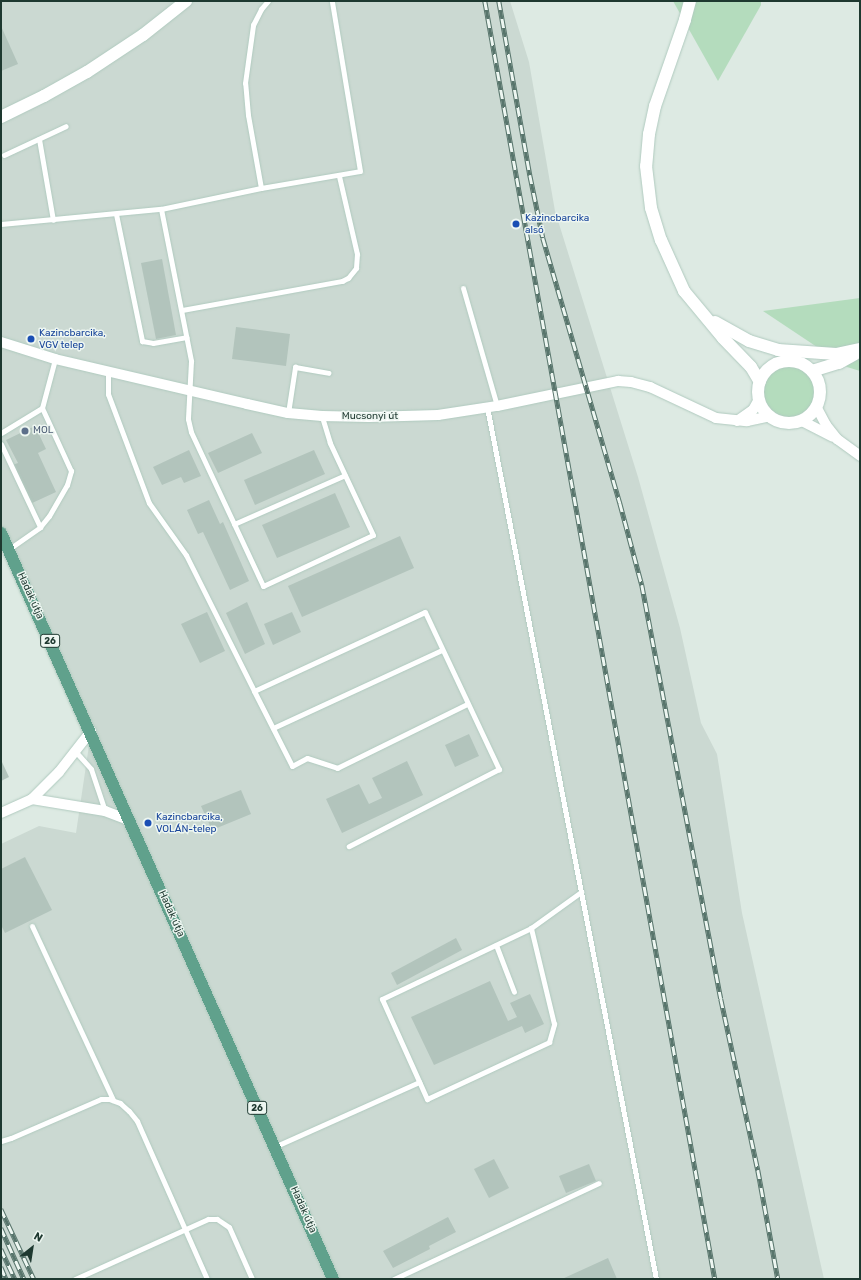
<!DOCTYPE html>
<meta charset="utf-8">
<style>
body{margin:0}
#map{position:relative;width:861px;height:1280px;overflow:hidden;background:#ddeae3;font-family:Rubik,sans-serif}
div>[style]{position:absolute}
.built>*{inset:0;background:#cbd9d2}
.green>*{inset:0;background:#b4dcbd}
.round{border-radius:50%}
.building>*{inset:0;background:#b2c4bc}
.roads{filter:drop-shadow(0 0 1px #b0cabf) drop-shadow(0 0 1px #b0cabf)}
.lane>*{height:5px;margin:-2.5px;padding:0 2.5px;transform-origin:2.5px;border-radius:2.5px;background:#fff}
.street>*{height:10px;margin:-5px;padding:0 5px;transform-origin:5px;border-radius:5px;background:#fff}
.secondary>*{height:12px;margin:-6px;padding:0 6px;transform-origin:6px;border-radius:6px;background:#fff}
.secondary>.ring{margin:-6px;padding:0;box-sizing:content-box;background:none;border:12px solid #fff;border-radius:50%}
.primary>*{height:12px;margin:-6px;padding:0 6px;transform-origin:6px;border-radius:6px;background:#60a18c}
.rail>*{height:4.5px;margin-top:-2.25px;transform-origin:0;background:repeating-linear-gradient(90deg,#edf6f1 0 9px,#58756c 0 18px);box-sizing:border-box;border-block:1px solid #58756c}
.dots>*{width:11px;height:11px;translate:-50% -50%;box-sizing:border-box;border:2px solid #edf6f1;border-radius:50%}
span{translate:-50% -50%;white-space:nowrap;text-align:center;line-height:1.15;-webkit-text-stroke:3px #edf6f1;paint-order:stroke}
.shield-label span{padding:1px 3px;background:#edf6f1;border:1px solid;border-radius:3px;-webkit-text-stroke-width:0}
.shield-label{font-size:9px;color:#1e3930;font-weight:700}
.transit-label{font-size:10px;color:#164399}
.left{translate:0 -50%;text-align:left}
.street-label{font-size:10px;color:#1e3930}
.service-label{font-size:10px;color:#4e5e75}
.frame{position:absolute;inset:0;border:2px solid #1e3930;pointer-events:none}
.north{position:absolute;left:12px;top:1228px;width:40px;height:40px;-webkit-text-stroke:3px #edf6f1;paint-order:stroke;rotate:30deg;font-size:11px;font-weight:700;line-height:16px;text-align:center;color:#1e3930}
.north::after{content:'';display:block;margin:auto;width:14px;height:18px;background:#1e3930;clip-path:polygon(50% 0,100% 100%,50% 72%,0 100%)}
</style>
<div id="map">
<div class="built">
<i style="clip-path:polygon(1px 1px,510px 1px,529px 62px,555px 211px,638px 477px,680px 628px,701px 723px,717px 754px,742px 913px,824px 1279px,1px 1279px,1px 844px,39px 826px,76px 833px,91px 732px,1px 540px)"></i>
</div>
<div class="green">
<i style="clip-path:polygon(673px 1px,761px 1px,761px 5px,718px 81px)"></i>
<i style="clip-path:polygon(860px 298px,860px 371px,847px 367px,763px 311px)"></i>
<i class="round" style="left:760px;top:363px;width:58px;height:58px"></i>
</div>
<div class="building">
<i style="clip-path:polygon(1px 26px,18px 64px,1px 71px)"></i>
<i style="clip-path:polygon(162px 259px,176px 335px,156px 339px,141px 263px)"></i>
<i style="clip-path:polygon(236px 327px,290px 334px,286px 366px,232px 359px)"></i>
<i style="clip-path:polygon(35px 426px,46px 449px,38px 453px,56px 492px,30px 504px,12px 465px,18px 463px,6px 440px)"></i>
<i style="clip-path:polygon(252px 433px,262px 453px,218px 473px,208px 453px)"></i>
<i style="clip-path:polygon(189px 450px,201px 476px,184px 483px,181px 477px,162px 485px,153px 467px)"></i>
<i style="clip-path:polygon(314px 450px,325px 474px,255px 505px,244px 480px)"></i>
<i style="clip-path:polygon(335px 493px,350px 527px,277px 558px,262px 525px)"></i>
<i style="clip-path:polygon(209px 500px,220px 524px,223px 522px,249px 581px,230px 590px,203px 532px,198px 534px,187px 510px)"></i>
<i style="clip-path:polygon(400px 536px,414px 568px,302px 617px,288px 586px)"></i>
<i style="clip-path:polygon(247px 602px,265px 644px,245px 654px,226px 613px)"></i>
<i style="clip-path:polygon(207px 612px,225px 651px,200px 663px,181px 624px)"></i>
<i style="clip-path:polygon(292px 612px,301px 632px,273px 645px,264px 624px)"></i>
<i style="clip-path:polygon(469px 734px,479px 756px,455px 767px,445px 745px)"></i>
<i style="clip-path:polygon(1px 760px,9px 777px,1px 781px)"></i>
<i style="clip-path:polygon(407px 761px,423px 795px,342px 833px,326px 799px,359px 784px,369px 804px,382px 798px,372px 778px)"></i>
<i style="clip-path:polygon(241px 790px,251px 814px,212px 830px,201px 806px)"></i>
<i style="clip-path:polygon(25px 857px,52px 910px,5px 933px,1px 925px,1px 869px)"></i>
<i style="clip-path:polygon(456px 938px,462px 950px,397px 985px,391px 973px)"></i>
<i style="clip-path:polygon(490px 981px,508px 1021px,517px 1017px,510px 1003px,530px 994px,544px 1024px,525px 1033px,522px 1026px,434px 1065px,411px 1017px)"></i>
<i style="clip-path:polygon(494px 1159px,509px 1188px,489px 1198px,474px 1169px)"></i>
<i style="clip-path:polygon(589px 1164px,596px 1181px,566px 1193px,559px 1176px)"></i>
<i style="clip-path:polygon(448px 1217px,456px 1232px,429px 1246px,430px 1249px,393px 1268px,383px 1251px)"></i>
<i style="clip-path:polygon(608px 1258px,617px 1279px,562px 1279px)"></i>
</div>
<div class="roads">
<div class="lane">
<i style="left:39px;top:139px;width:82px;rotate:80.2deg"></i>
<i style="left:4px;top:155px;width:68px;rotate:-25.1deg"></i>
<i style="left:261px;top:188px;width:74px;rotate:-100.1deg"></i>
<i style="left:248px;top:115px;width:32px;rotate:-95deg"></i>
<i style="left:245px;top:83px;width:59px;rotate:-82.1deg"></i>
<i style="left:253px;top:25px;width:18px;rotate:-63deg"></i>
<i style="left:261px;top:9px;width:11px;rotate:-49deg"></i>
<i style="left:161px;top:209px;width:155px;rotate:78.8deg"></i>
<i style="left:191px;top:361px;width:58px;rotate:93deg"></i>
<i style="left:188px;top:419px;width:13px;rotate:77deg"></i>
<i style="left:191px;top:432px;width:170px;rotate:64.9deg"></i>
<i style="left:263px;top:586px;width:121px;rotate:-24.9deg"></i>
<i style="left:373px;top:535px;width:102px;rotate:-115.1deg"></i>
<i style="left:330px;top:443px;width:28px;rotate:-107deg"></i>
<i style="left:116px;top:214px;width:130px;rotate:78.4deg"></i>
<i style="left:142px;top:341px;width:11px;rotate:10deg"></i>
<i style="left:153px;top:343px;width:34px;rotate:-10deg"></i>
<i style="left:1px;top:224px;width:161px;rotate:-5.4deg"></i>
<i style="left:161px;top:209px;width:102px;rotate:-11.9deg"></i>
<i style="left:261px;top:188px;width:100px;rotate:-9.7deg"></i>
<i style="left:360px;top:171px;width:172px;rotate:-99.4deg"></i>
<i style="left:463px;top:288px;width:123px;rotate:73.9deg"></i>
<i style="left:182px;top:310px;width:163px;rotate:-10.3deg"></i>
<i style="left:342px;top:281px;width:7px;rotate:-27deg"></i>
<i style="left:348px;top:278px;width:13px;rotate:-51deg"></i>
<i style="left:356px;top:268px;width:14px;rotate:-86deg"></i>
<i style="left:357px;top:254px;width:80px;rotate:-103deg"></i>
<i style="left:108px;top:372px;width:22px;rotate:90deg"></i>
<i style="left:108px;top:394px;width:116px;rotate:69.4deg"></i>
<i style="left:149px;top:503px;width:64px;rotate:54.6deg"></i>
<i style="left:186px;top:555px;width:152px;rotate:63.4deg"></i>
<i style="left:254px;top:691px;width:188px;rotate:-24.8deg"></i>
<i style="left:425px;top:612px;width:174px;rotate:64.8deg"></i>
<i style="left:499px;top:769px;width:169px;rotate:152.8deg"></i>
<i style="left:487px;top:407px;width:888px;rotate:79.03deg"></i>
<i style="left:288px;top:413px;width:47px;rotate:-81.3deg"></i>
<i style="left:295px;top:367px;width:34px;rotate:10deg"></i>
<i style="left:1px;top:433px;width:48px;rotate:-31.4deg"></i>
<i style="left:1px;top:444px;width:92px;rotate:64.8deg"></i>
<i style="left:234px;top:524px;width:121px;rotate:-23.8deg"></i>
<i style="left:9px;top:549px;width:38px;rotate:-35deg"></i>
<i style="left:40px;top:527px;width:14px;rotate:-51deg"></i>
<i style="left:49px;top:516px;width:36px;rotate:-60deg"></i>
<i style="left:67px;top:485px;width:15px;rotate:-74deg"></i>
<i style="left:71px;top:471px;width:69px;rotate:-114.7deg"></i>
<i style="left:42px;top:408px;width:51px;rotate:-75.1deg"></i>
<i style="left:254px;top:691px;width:84px;rotate:63.1deg"></i>
<i style="left:292px;top:766px;width:17px;rotate:-28deg"></i>
<i style="left:307px;top:758px;width:32px;rotate:18deg"></i>
<i style="left:337px;top:768px;width:145px;rotate:-26.2deg"></i>
<i style="left:273px;top:728px;width:186px;rotate:-24.8deg"></i>
<i style="left:75px;top:751px;width:24px;rotate:48deg"></i>
<i style="left:91px;top:769px;width:44px;rotate:71.6deg"></i>
<i style="left:32px;top:926px;width:192px;rotate:65deg"></i>
<i style="left:531px;top:928px;width:165px;rotate:154.5deg"></i>
<i style="left:382px;top:999px;width:110px;rotate:65.8deg"></i>
<i style="left:427px;top:1099px;width:135px;rotate:-25deg"></i>
<i style="left:549px;top:1042px;width:19px;rotate:-74deg"></i>
<i style="left:554px;top:1024px;width:99px;rotate:-103.5deg"></i>
<i style="left:531px;top:928px;width:62px;rotate:-35.8deg"></i>
<i style="left:496px;top:945px;width:50px;rotate:69deg"></i>
<i style="left:1px;top:1141px;width:10px;rotate:-17deg"></i>
<i style="left:11px;top:1138px;width:98px;rotate:-23.4deg"></i>
<i style="left:101px;top:1099px;width:8px"></i>
<i style="left:109px;top:1099px;width:12px;rotate:20deg"></i>
<i style="left:120px;top:1103px;width:12px;rotate:42deg"></i>
<i style="left:129px;top:1111px;width:13px;rotate:51deg"></i>
<i style="left:137px;top:1121px;width:173px;rotate:66.1deg"></i>
<i style="left:274px;top:1147px;width:159px;rotate:-24.1deg"></i>
<i style="left:75px;top:1279px;width:146px;rotate:-24.3deg"></i>
<i style="left:208px;top:1219px;width:9px"></i>
<i style="left:217px;top:1219px;width:14px;rotate:34deg"></i>
<i style="left:229px;top:1227px;width:57px;rotate:66.1deg"></i>
<i style="left:394px;top:1279px;width:226px;rotate:-25.1deg"></i>
</div>
<div class="street">
<i style="left:1px;top:342px;width:57px;rotate:17.5deg"></i>
<i style="left:55px;top:359px;width:197px;rotate:13.2deg"></i>
<i style="left:247px;top:404px;width:42px;rotate:12.4deg"></i>
<i style="left:288px;top:413px;width:34px;rotate:5deg"></i>
<i style="left:322px;top:416px;width:47px;rotate:1.2deg"></i>
<i style="left:369px;top:417px;width:69px;rotate:-1.7deg"></i>
<i style="left:438px;top:415px;width:60px;rotate:-8.7deg"></i>
<i style="left:497px;top:406px;width:124px;rotate:-11.7deg"></i>
<i style="left:618px;top:381px;width:13px;rotate:4deg"></i>
<i style="left:631px;top:382px;width:20px;rotate:15deg"></i>
<i style="left:650px;top:387px;width:73px;rotate:25.2deg"></i>
<i style="left:716px;top:418px;width:31px;rotate:6deg"></i>
<i style="left:747px;top:421px;width:24px;rotate:-12deg"></i>
<i style="left:817px;top:408px;width:19px;rotate:62deg"></i>
<i style="left:826px;top:425px;width:18px;rotate:52deg"></i>
<i style="left:837px;top:439px;width:29px;rotate:36deg"></i>
<i style="left:737px;top:421px;width:19px;rotate:-35deg"></i>
<i style="left:753px;top:410px;width:13px;rotate:-61deg"></i>
<i style="left:802px;top:421px;width:34px;rotate:27deg"></i>
<i style="left:32px;top:799px;width:74px;rotate:9.3deg"></i>
<i style="left:105px;top:811px;width:26px;rotate:21deg"></i>
<i style="left:1px;top:813px;width:34px;rotate:-24deg"></i>
<i style="left:32px;top:799px;width:38px;rotate:-45deg"></i>
<i style="left:59px;top:772px;width:52px;rotate:-52deg"></i>
</div>
<div class="secondary">
<i style="left:690px;top:1px;width:20px;rotate:105deg"></i>
<i style="left:685px;top:20px;width:91px;rotate:109.2deg"></i>
<i style="left:655px;top:106px;width:29px;rotate:102deg"></i>
<i style="left:649px;top:134px;width:32px;rotate:95deg"></i>
<i style="left:646px;top:166px;width:42px;rotate:83.2deg"></i>
<i style="left:651px;top:208px;width:34px;rotate:73deg"></i>
<i style="left:661px;top:240px;width:56px;rotate:65.7deg"></i>
<i style="left:684px;top:291px;width:61px;rotate:50.3deg"></i>
<i style="left:723px;top:338px;width:40px;rotate:46deg"></i>
<i style="left:751px;top:367px;width:17px;rotate:59deg"></i>
<i style="left:1px;top:117px;width:48px;rotate:-26deg"></i>
<i style="left:44px;top:96px;width:49px;rotate:-29.2deg"></i>
<i style="left:87px;top:72px;width:67px;rotate:-33.5deg"></i>
<i style="left:143px;top:35px;width:55px;rotate:-38.3deg"></i>
<i style="left:715px;top:322px;width:39px;rotate:29deg"></i>
<i style="left:749px;top:341px;width:30px;rotate:17deg"></i>
<i style="left:778px;top:350px;width:58px;rotate:3.9deg"></i>
<i style="left:836px;top:354px;width:25px;rotate:-12deg"></i>
<i class="ring" style="left:758px;top:361px;width:50px;height:50px"></i>
<i style="left:812px;top:371px;width:28px;rotate:-17deg"></i>
<i style="left:839px;top:363px;width:18px;rotate:-29deg"></i>
</div>
<div class="primary">
<i style="left:1px;top:533px;width:817px;rotate:66.01deg"></i>
</div>
</div>
<div class="rail">
<i style="left:485px;top:1px;width:1299px;rotate:79.8deg"></i>
<i style="left:499px;top:1px;width:177px;rotate:79.9deg"></i>
<i style="left:530px;top:175px;width:64px;rotate:78.3deg"></i>
<i style="left:543px;top:238px;width:276px;rotate:73.8deg"></i>
<i style="left:620px;top:503px;width:85px;rotate:75deg"></i>
<i style="left:642px;top:585px;width:421px;rotate:79.2deg"></i>
<i style="left:721px;top:999px;width:175px;rotate:77.8deg"></i>
<i style="left:758px;top:1170px;width:111px;rotate:79.6deg"></i>
<i style="left:1px;top:1209px;width:77px;rotate:64.8deg"></i>
<i style="left:1px;top:1228px;width:56px;rotate:65.7deg"></i>
<i style="left:1px;top:1249px;width:33px;rotate:65deg"></i>
<i style="left:1px;top:1267px;width:13px;rotate:67deg"></i>
</div>
<div class="dots">
<i style="left:516px;top:224px;background:#1a4fb4"></i>
<i style="left:31px;top:339px;background:#1a4fb4"></i>
<i style="left:25px;top:431px;background:#5c6f8a"></i>
<i style="left:148px;top:823px;background:#1a4fb4"></i>
</div>
<div class="shield-label">
<span style="left:50px;top:641px">26</span>
<span style="left:257px;top:1108px">26</span>
</div>
<div class="transit-label">
<span class="left" style="left:525px;top:224px">Kazincbarcika<br>alsó</span>
<span class="left" style="left:39px;top:339px">Kazincbarcika,<br>VGV telep</span>
<span class="left" style="left:156px;top:823px">Kazincbarcika,<br>VOLÁN-telep</span>
</div>
<div class="street-label">
<span style="left:370px;top:417px">Mucsonyi út</span>
<span style="left:30px;top:596px;rotate:66deg">Hadak útja</span>
<span style="left:171px;top:914px;rotate:66deg">Hadak útja</span>
<span style="left:303px;top:1210px;rotate:66deg">Hadak útja</span>
</div>
<div class="service-label">
<span class="left" style="left:33px;top:431px">MOL</span>
</div>
<div class="frame"></div>
<div class="north">N</div>
</div>
